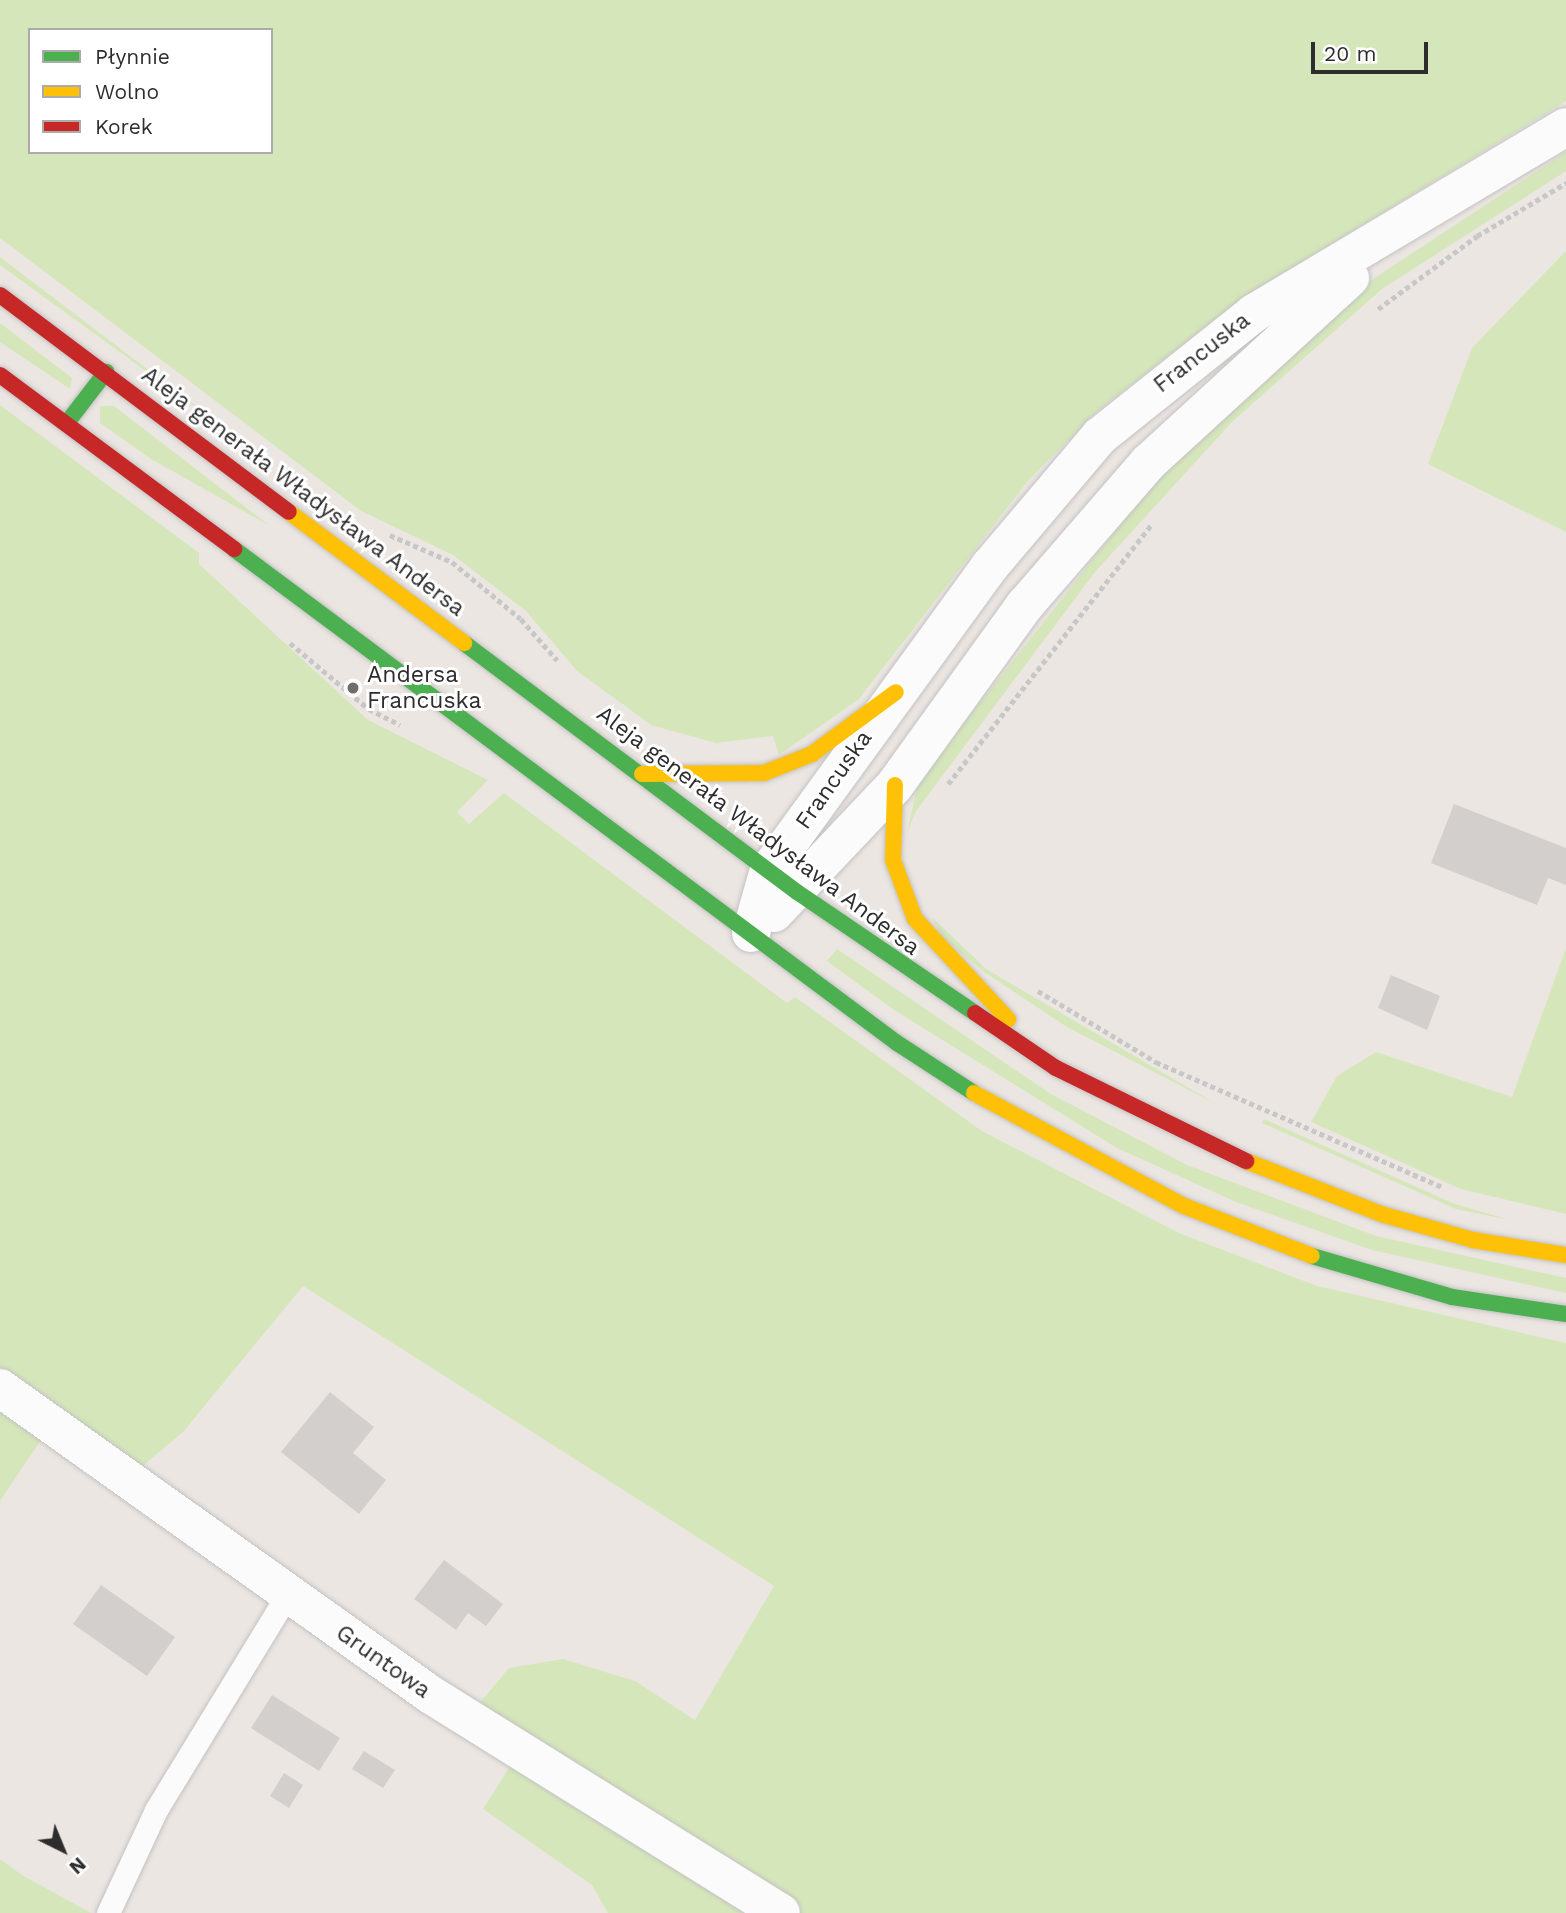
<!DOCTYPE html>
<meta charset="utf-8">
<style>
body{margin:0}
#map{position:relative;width:1566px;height:1913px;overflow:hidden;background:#ece6e2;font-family:"Work Sans",sans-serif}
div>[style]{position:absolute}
.green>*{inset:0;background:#d5e7ba}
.building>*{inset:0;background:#d3cfcc}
.path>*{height:4.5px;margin-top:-2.25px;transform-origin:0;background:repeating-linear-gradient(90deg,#c8c7c7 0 5px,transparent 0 8.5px)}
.roads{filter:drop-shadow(0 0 2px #c3c2c2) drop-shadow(0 0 2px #c3c2c2)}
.lane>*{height:23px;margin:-11.5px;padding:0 11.5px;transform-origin:11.5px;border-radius:11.5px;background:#fcfbfb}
.street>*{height:38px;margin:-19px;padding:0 19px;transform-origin:19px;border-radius:19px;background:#fcfbfb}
.fast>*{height:16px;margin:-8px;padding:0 8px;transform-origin:8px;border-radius:8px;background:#4caf50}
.slow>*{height:16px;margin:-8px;padding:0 8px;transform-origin:8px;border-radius:8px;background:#ffc107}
.jam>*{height:16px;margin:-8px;padding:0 8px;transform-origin:8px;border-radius:8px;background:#c62828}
.dots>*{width:19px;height:19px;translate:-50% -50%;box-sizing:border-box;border:4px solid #fff;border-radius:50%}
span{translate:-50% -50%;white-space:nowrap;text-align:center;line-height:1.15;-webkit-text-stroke:6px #fff;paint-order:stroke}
.street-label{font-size:23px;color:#2d2d2d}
.poi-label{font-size:23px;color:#2d2d2d}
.left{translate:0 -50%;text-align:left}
.legend{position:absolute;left:28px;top:28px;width:245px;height:126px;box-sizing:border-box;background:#fff;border:2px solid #ababab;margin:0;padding:9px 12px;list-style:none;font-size:21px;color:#2d2d2d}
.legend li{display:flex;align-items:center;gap:14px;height:35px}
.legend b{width:35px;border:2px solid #ababab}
.north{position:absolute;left:28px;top:1815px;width:70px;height:70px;-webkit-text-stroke:5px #fff;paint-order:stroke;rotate:137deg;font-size:19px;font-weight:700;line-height:28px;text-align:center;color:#2d2d2d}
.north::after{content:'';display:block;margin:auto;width:24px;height:32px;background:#2d2d2d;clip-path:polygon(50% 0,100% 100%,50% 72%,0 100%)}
.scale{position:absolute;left:1311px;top:42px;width:117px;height:32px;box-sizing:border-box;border:4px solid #2d2d2d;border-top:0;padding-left:9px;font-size:21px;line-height:24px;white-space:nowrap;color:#2d2d2d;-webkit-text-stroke:5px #fff;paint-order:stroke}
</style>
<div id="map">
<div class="green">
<i style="clip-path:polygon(evenodd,0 0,1566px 0,1566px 101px,1244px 297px,1096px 412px,1027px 482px,859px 699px,779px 755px,773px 736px,716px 743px,651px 725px,577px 671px,526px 611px,453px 555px,361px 511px,0 238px,0 0,30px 30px,271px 30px,271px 152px,30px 152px,30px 30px)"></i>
<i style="clip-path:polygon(1566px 152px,1566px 171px,1382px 289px,1232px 422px,1095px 572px,916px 811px,907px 833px,917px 788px,942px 751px,1157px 478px,1373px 279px)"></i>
<i style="clip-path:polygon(1566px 251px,1566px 532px,1428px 464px,1472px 348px)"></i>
<i style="clip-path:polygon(0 257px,143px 366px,260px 454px,0 265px)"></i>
<i style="clip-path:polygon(0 323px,72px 378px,70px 389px,0 342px)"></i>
<i style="clip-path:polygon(0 405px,199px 553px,199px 564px,368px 720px,488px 780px,457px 812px,469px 824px,504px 793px,787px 1003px,795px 997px,982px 1131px,1179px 1233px,1317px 1286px,1566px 1343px,1566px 1913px,794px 1913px,472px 1712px,509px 1668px,563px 1659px,635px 1681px,695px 1720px,774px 1586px,303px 1286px,183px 1432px,133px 1474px,0 1378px)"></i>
<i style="clip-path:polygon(100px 406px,114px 406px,270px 526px,151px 459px,100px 423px)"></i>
<i style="clip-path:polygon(932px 917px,986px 969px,1218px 1105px,1067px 1027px,984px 972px,942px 937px)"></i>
<i style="clip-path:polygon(1566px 948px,1566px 1214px,1461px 1189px,1311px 1122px,1337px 1076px,1376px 1052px,1512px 1097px)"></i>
<i style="clip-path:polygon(837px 949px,1051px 1094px,1187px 1165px,1376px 1236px,1566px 1278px,1566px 1293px,1372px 1250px,1236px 1202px,1117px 1148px,894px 1010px,827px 961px)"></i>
<i style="clip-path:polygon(1264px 1119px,1455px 1204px,1510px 1220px,1456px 1209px,1262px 1123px)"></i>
<i style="clip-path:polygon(0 1399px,45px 1434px,0 1501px)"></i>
<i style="clip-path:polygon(514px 1760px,768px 1913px,608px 1913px,592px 1885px,483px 1809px)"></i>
<i style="clip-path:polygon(0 1859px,22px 1875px,91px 1913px,0 1913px)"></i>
</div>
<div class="building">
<i style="clip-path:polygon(1454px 804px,1566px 848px,1566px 885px,1548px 878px,1537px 905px,1431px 863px)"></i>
<i style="clip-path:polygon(1391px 975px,1440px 996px,1427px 1030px,1378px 1008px)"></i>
<i style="clip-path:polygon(330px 1392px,374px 1427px,353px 1453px,386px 1480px,359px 1514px,281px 1452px)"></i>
<i style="clip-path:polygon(444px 1560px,503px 1604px,486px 1626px,468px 1613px,456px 1630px,414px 1599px)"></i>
<i style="clip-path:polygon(101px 1585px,175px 1637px,147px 1676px,73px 1624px)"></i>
<i style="clip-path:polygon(272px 1695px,340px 1738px,319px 1771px,251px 1728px)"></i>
<i style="clip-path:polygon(364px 1751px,395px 1770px,383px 1788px,352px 1769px)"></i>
<i style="clip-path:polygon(284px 1773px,303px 1785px,289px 1808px,270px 1796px)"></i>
</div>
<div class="path">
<i style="left:1378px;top:309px;width:123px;rotate:-36.4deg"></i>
<i style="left:1477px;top:236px;width:104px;rotate:-30.8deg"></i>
<i style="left:390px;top:535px;width:68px;rotate:23.5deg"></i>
<i style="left:452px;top:562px;width:89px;rotate:39.6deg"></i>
<i style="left:521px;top:619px;width:55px;rotate:48.7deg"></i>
<i style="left:290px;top:643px;width:103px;rotate:39.9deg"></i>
<i style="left:369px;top:709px;width:35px;rotate:27deg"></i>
<i style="left:948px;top:784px;width:330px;rotate:-51.9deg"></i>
<i style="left:1038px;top:991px;width:138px;rotate:31deg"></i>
<i style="left:1156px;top:1062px;width:312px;rotate:23.6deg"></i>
</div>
<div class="roads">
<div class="lane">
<i style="left:108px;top:1913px;width:114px;rotate:-65deg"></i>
<i style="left:156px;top:1810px;width:252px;rotate:-58.6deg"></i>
</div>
<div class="street">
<i style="left:774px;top:913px;width:176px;rotate:-46.6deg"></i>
<i style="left:895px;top:785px;width:222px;rotate:-54.2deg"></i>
<i style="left:1025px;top:605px;width:188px;rotate:-49.1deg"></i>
<i style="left:1148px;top:463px;width:274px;rotate:-42.5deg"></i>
<i style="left:751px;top:933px;width:66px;rotate:-74.1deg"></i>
<i style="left:769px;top:870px;width:376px;rotate:-54deg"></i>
<i style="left:990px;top:566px;width:170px;rotate:-49.8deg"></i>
<i style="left:1100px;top:436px;width:197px;rotate:-38.6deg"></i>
<i style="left:1254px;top:313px;width:363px;rotate:-30.8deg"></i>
<i style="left:0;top:1388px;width:529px;rotate:35.46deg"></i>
<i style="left:431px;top:1695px;width:412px;rotate:31.9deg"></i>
</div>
<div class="fast">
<i style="left:66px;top:424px;width:66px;rotate:-52.4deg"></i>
<i style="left:234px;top:549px;width:827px;rotate:36.69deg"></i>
<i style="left:897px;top:1043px;width:92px;rotate:33deg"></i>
<i style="left:464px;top:643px;width:416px;rotate:36.8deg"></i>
<i style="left:797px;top:892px;width:215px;rotate:34.2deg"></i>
<i style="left:1312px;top:1256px;width:146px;rotate:16.3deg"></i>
<i style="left:1452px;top:1297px;width:115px;rotate:8.5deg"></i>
</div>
<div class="slow">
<i style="left:289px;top:512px;width:219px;rotate:36.8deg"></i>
<i style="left:642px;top:774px;width:122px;rotate:-0.5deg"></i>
<i style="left:764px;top:773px;width:52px;rotate:-21.6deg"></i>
<i style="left:812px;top:754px;width:104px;rotate:-36.4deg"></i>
<i style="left:895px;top:785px;width:75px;rotate:91.5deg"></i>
<i style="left:893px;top:860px;width:63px;rotate:69.6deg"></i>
<i style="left:915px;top:919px;width:137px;rotate:47.1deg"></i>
<i style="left:974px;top:1093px;width:238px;rotate:28.3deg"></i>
<i style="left:1184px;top:1206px;width:137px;rotate:21.3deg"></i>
<i style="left:1246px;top:1161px;width:145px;rotate:21.4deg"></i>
<i style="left:1381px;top:1214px;width:96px;rotate:15.8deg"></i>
<i style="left:1473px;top:1240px;width:94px;rotate:9.2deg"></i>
</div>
<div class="jam">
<i style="left:0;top:295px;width:361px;rotate:36.9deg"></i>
<i style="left:0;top:375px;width:292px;rotate:36.6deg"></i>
<i style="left:975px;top:1013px;width:98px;rotate:34.2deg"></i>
<i style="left:1056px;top:1068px;width:212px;rotate:26.1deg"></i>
</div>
</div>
<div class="dots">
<i style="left:353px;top:688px;background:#706e6c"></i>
</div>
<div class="street-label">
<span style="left:1202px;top:353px;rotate:-38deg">Francuska</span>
<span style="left:303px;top:492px;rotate:37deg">Aleja generała Władysława Andersa</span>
<span style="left:834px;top:780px;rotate:-55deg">Francuska</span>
<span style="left:758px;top:831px;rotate:37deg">Aleja generała Władysława Andersa</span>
<span style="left:383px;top:1662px;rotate:35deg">Gruntowa</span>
</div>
<div class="poi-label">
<span class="left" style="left:367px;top:688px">Andersa<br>Francuska</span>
</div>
<ul class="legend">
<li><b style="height:9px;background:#4caf50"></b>Płynnie</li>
<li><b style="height:9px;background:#ffc107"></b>Wolno</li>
<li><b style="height:9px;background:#c62828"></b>Korek</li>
</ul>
<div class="north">N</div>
<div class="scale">20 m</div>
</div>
